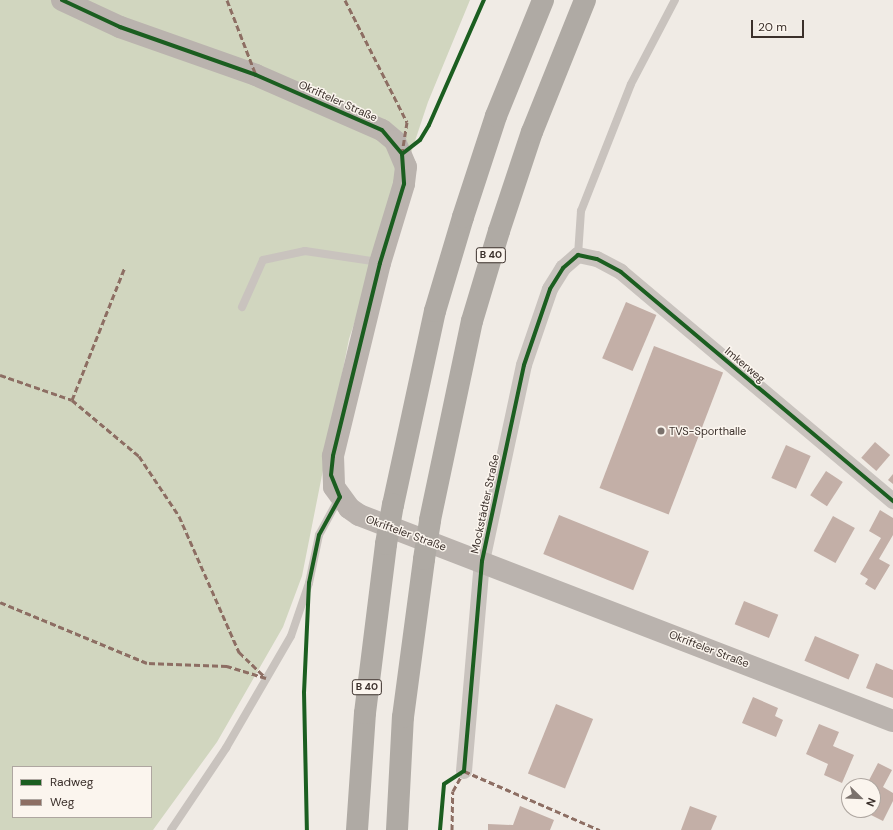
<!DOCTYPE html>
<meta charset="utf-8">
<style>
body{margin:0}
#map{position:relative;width:893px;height:830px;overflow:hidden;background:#f0ebe5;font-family:"DM Sans",sans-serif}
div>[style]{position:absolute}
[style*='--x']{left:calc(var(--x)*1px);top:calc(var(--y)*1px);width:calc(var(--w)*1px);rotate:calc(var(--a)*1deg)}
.green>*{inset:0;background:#d1d6bf}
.building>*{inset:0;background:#c3afa7;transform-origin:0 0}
.lane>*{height:8px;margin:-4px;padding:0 4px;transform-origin:4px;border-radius:4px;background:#c9c3be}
.street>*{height:16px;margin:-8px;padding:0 8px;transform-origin:8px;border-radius:8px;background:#c9c3be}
.secondary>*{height:22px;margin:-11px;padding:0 11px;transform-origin:11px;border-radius:11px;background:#bab3ae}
.highway>*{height:22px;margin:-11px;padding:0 11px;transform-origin:11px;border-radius:11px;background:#afaaa4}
.highway-bridge>*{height:22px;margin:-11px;padding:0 11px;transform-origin:11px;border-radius:11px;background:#afaaa4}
.quiet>*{height:3px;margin-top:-1.5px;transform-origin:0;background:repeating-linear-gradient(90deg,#8d6e63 0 6px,transparent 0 9px)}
.cycleway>*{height:4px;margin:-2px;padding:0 2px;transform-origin:2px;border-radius:2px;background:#1b5e20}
.dots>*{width:11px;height:11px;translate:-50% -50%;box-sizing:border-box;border:2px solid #fbf5ee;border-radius:50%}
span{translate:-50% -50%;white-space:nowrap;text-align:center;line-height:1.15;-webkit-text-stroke:3px #fbf5ee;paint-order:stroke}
.shield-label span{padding:1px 3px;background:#fbf5ee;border:1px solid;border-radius:3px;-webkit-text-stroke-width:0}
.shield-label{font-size:10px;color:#3b302b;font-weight:700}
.street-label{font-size:11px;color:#3b302b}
.poi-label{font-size:11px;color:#3b302b}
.left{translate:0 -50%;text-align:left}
.legend{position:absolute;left:12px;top:766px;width:140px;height:52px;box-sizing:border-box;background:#fbf5ee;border:1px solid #aea6a0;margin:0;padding:5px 7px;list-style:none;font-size:12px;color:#3b302b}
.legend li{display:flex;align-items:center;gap:8px;height:20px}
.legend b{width:20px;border:1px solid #aea6a0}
.north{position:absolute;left:841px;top:778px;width:40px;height:40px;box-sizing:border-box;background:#fbf5ee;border:1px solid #aea6a0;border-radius:50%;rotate:113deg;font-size:11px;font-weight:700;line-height:16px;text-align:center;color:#3b302b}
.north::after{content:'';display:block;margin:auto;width:14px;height:18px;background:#7a716c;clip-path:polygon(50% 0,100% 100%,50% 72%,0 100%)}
.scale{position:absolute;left:751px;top:20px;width:53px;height:18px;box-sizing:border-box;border:2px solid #3b302b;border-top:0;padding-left:5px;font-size:12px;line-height:14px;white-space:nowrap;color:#3b302b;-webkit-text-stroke:3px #fbf5ee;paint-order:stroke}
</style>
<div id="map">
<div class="green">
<i style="clip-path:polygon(evenodd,0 0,470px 0,428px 102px,349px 339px,302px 576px,283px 627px,217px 742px,153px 830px,0 830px,0 0,13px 767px,151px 767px,151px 817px,13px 817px,13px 767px)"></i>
</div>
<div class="building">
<i style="left:626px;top:302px;width:33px;height:61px;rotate:23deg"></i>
<i style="left:654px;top:346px;width:74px;height:152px;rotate:21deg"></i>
<i style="left:875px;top:442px;width:20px;height:21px;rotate:41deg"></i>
<i style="left:786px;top:445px;width:27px;height:36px;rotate:24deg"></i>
<i style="left:826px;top:471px;width:20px;height:29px;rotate:33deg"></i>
<i style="clip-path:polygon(893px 474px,893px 484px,888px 480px)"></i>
<i style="clip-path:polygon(880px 510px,893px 518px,893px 535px,879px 559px,890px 565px,875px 590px,865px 584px,868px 579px,860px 574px,881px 538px,869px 531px)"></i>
<i style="left:559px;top:515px;width:97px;height:42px;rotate:22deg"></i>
<i style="left:833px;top:516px;width:25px;height:40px;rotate:29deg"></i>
<i style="left:744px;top:601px;width:37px;height:25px;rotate:22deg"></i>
<i style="left:815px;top:636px;width:48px;height:27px;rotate:23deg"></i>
<i style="clip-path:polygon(876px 663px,893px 670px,893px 698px,866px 688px)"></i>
<i style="clip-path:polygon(753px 697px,778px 708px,775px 716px,783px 720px,776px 737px,742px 723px)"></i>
<i style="left:556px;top:704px;width:40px;height:75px;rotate:22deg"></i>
<i style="clip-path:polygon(819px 724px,839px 732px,833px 746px,854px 755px,842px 783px,824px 775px,828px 764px,806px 754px)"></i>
<i style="clip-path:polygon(878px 763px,892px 770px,883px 787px,893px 793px,893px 801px,883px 821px,869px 814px,874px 806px,873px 786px,866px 786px)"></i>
<i style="clip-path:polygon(520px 806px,554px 820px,550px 830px,488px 830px,488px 824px,513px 825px)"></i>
<i style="clip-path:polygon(690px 806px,717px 816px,711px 830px,681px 830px)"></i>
</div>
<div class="lane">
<i style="--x:578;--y:255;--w:44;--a:-86.1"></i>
<i style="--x:581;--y:211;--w:136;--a:-68.5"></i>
<i style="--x:631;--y:84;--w:95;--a:-62.4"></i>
<i style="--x:242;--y:307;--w:51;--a:-65.9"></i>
<i style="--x:263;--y:260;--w:43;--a:-12.1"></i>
<i style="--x:305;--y:251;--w:75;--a:8.5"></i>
<i style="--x:171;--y:830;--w:99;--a:-56.1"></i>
<i style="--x:226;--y:748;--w:129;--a:-59.9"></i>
<i style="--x:291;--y:636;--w:56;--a:-71.2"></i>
<i style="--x:309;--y:583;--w:49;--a:-78.2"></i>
<i style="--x:319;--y:535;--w:42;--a:-61.6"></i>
</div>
<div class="street">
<i style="--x:464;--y:771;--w:211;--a:-85.1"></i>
<i style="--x:482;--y:561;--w:200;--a:-77.9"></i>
<i style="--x:524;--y:365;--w:80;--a:-71.1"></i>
<i style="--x:550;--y:289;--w:25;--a:-58"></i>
<i style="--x:563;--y:268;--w:20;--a:-41"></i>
<i style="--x:578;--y:255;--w:19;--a:12"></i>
<i style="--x:597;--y:259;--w:27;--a:28"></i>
<i style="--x:621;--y:272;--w:356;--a:40.1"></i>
</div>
<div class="secondary">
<i style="--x:62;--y:0;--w:64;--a:25"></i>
<i style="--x:120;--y:27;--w:144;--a:19.4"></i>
<i style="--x:256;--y:75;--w:137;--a:23.6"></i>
<i style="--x:382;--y:130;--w:17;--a:40"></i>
<i style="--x:395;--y:141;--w:28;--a:67"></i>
<i style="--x:406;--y:167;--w:17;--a:97"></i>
<i style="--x:404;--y:184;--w:83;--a:106.9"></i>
<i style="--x:380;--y:263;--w:199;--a:103.7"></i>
<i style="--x:333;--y:456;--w:31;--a:88"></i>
<i style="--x:334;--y:487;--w:26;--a:54"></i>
<i style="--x:349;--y:508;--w:12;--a:35"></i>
<i style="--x:359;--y:515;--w:572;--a:21.1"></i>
</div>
<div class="highway">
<i style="--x:393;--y:505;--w:198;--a:-77.8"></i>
<i style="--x:435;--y:311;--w:98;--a:-73.4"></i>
<i style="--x:463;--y:217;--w:106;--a:-71.9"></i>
<i style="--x:496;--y:116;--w:125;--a:-67.9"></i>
<i style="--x:430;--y:520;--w:203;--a:-78.1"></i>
<i style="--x:472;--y:321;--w:94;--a:-73.3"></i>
<i style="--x:499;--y:231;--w:104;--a:-71.6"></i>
<i style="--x:532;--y:132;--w:142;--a:-68.1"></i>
<i style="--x:357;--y:830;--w:117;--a:-86.1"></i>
<i style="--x:365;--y:713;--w:170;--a:-82.9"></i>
<i style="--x:397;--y:830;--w:113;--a:-87"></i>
<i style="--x:403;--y:717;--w:159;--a:-82.4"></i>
</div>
<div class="highway-bridge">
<i style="--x:386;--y:544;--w:40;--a:-80"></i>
<i style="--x:424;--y:559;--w:39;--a:-81"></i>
</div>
<div class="quiet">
<i style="--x:227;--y:0;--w:80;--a:68.9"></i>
<i style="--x:345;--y:0;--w:137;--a:63.1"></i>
<i style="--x:407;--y:122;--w:32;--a:99"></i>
<i style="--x:0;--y:375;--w:76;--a:19.1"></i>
<i style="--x:72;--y:400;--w:87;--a:39.9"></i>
<i style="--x:139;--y:456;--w:72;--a:56.3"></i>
<i style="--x:179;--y:516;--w:149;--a:66.2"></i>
<i style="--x:239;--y:652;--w:37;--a:44"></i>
<i style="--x:266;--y:678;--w:41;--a:-162.9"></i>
<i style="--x:227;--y:666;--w:80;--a:-177.9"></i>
<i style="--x:147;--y:663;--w:159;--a:-157.5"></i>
<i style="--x:72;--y:400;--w:143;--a:-68.3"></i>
<i style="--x:464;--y:771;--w:148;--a:23.5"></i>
<i style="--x:452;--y:830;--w:39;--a:-89"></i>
<i style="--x:453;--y:791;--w:18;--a:-61"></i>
</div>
<div class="cycleway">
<i style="--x:62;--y:0;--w:64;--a:25"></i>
<i style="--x:120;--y:27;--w:144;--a:19.4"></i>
<i style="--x:256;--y:75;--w:137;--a:23.6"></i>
<i style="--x:382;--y:130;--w:31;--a:50"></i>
<i style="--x:402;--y:154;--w:30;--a:86"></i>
<i style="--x:404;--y:184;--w:83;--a:106.9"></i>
<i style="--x:380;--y:263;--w:199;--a:103.7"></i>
<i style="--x:333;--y:456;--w:19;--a:96"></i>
<i style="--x:331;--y:475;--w:24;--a:68"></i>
<i style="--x:340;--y:497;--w:43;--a:118.9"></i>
<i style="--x:319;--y:535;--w:49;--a:101.8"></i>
<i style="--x:309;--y:583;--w:109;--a:92.6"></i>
<i style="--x:304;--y:692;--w:138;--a:88.8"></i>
<i style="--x:402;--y:154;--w:23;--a:-38"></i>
<i style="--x:420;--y:140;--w:17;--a:-59"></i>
<i style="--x:429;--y:125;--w:137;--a:-66.3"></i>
<i style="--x:440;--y:830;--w:46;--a:-85"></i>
<i style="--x:444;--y:784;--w:24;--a:-33"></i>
<i style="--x:464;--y:771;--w:211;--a:-85.1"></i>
<i style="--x:482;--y:561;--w:200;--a:-77.9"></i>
<i style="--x:524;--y:365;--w:80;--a:-71.1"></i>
<i style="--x:550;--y:289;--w:25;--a:-58"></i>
<i style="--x:563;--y:268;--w:20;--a:-41"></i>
<i style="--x:578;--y:255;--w:19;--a:12"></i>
<i style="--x:597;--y:259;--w:27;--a:28"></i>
<i style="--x:621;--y:272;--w:356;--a:40.1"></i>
</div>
<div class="dots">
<i style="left:661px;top:431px;background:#7a716c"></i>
</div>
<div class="shield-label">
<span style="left:491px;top:255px">B 40</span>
<span style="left:367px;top:687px">B 40</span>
</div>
<div class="street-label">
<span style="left:338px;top:101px;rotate:24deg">Okrifteler Straße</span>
<span style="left:745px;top:365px;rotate:40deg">Imkerweg</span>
<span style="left:485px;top:504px;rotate:-78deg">Mockstädter Straße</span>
<span style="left:406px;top:533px;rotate:20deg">Okrifteler Straße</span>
<span style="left:709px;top:649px;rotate:21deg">Okrifteler Straße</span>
</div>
<div class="poi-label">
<span class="left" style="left:669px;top:431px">TVS-Sporthalle</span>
</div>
<ul class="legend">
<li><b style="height:5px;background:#1b5e20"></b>Radweg</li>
<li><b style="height:5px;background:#8d6e63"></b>Weg</li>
</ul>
<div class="north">N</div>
<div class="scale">20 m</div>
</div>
